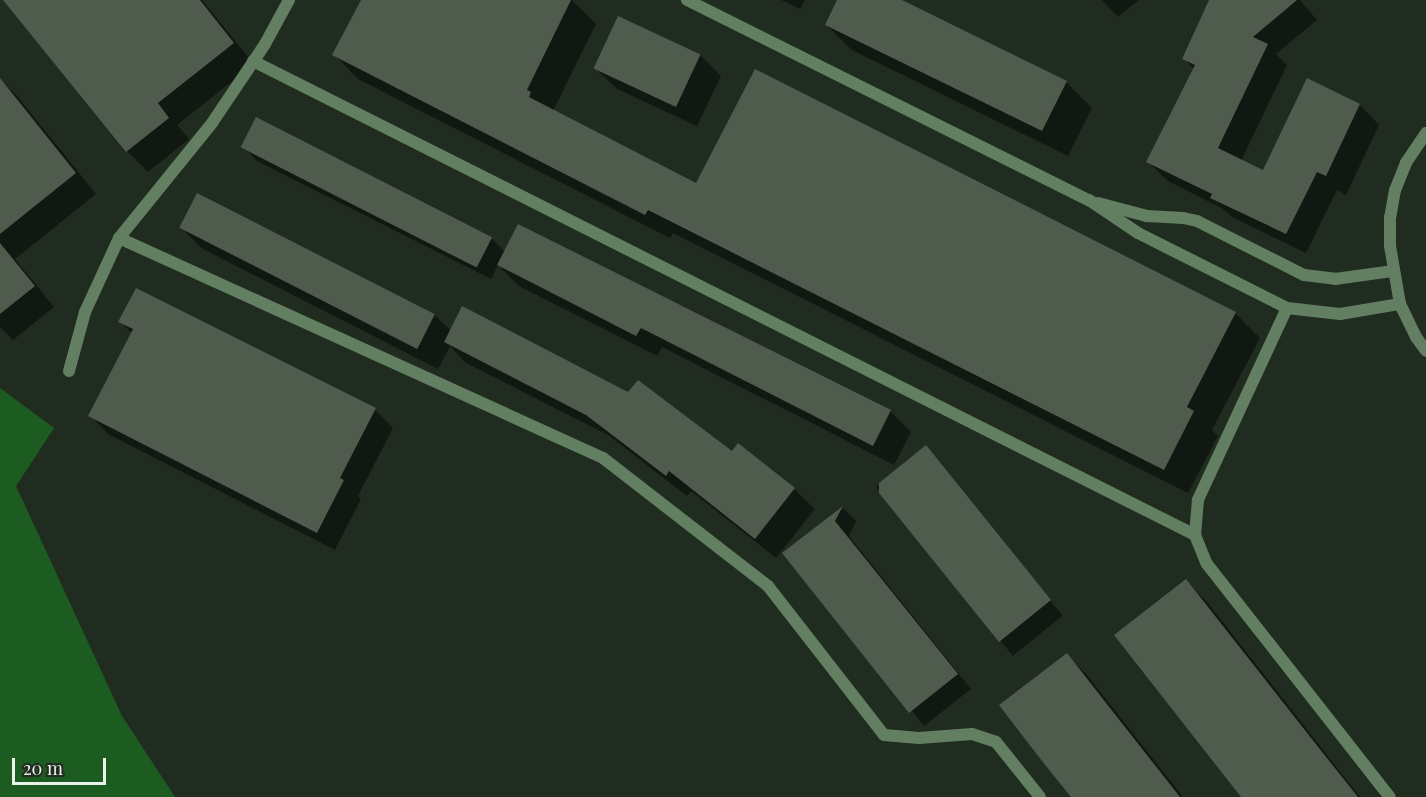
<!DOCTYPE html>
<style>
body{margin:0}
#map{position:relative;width:1426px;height:797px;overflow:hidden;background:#212c21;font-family:"Playfair Display",serif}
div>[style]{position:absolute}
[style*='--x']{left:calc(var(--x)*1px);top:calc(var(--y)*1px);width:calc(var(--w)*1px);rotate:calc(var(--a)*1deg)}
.green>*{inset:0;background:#1c5c21}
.shadow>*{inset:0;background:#0007;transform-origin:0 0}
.building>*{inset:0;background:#4e5b4d;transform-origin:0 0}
.street>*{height:12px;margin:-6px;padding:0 6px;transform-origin:6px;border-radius:6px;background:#627f62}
span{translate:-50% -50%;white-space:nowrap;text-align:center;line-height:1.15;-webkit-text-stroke:4.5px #212c21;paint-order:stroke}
.scale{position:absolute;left:12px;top:758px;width:94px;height:27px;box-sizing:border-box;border:3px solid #ebf2eb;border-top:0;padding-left:8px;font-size:18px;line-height:21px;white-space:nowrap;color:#ebf2eb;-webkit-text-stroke:4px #212c21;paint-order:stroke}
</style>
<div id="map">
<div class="green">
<i style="clip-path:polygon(0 388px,54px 428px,16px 486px,122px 716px,175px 797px,0 797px)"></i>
</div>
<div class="shadow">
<i style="clip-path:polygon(19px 0,202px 0,254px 64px,177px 125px,189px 139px,148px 172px,127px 151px)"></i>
<i style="clip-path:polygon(368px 0,572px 0,596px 24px,553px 111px,697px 185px,755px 71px,1235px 313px,1260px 338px,1212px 430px,1218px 436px,1188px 493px,673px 233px,670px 238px,358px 79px,334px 54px)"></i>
<i style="clip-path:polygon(781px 0,805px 0,800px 9px)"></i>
<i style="clip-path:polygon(839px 0,898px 0,1066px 82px,1092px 108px,1068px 156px,852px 50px,826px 25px)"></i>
<i style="clip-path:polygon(1102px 0,1139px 0,1118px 17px)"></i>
<i style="clip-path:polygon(1210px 0,1300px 0,1317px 20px,1276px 54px,1287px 65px,1241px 161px,1263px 172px,1307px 80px,1360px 105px,1379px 125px,1346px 195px,1337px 190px,1306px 253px,1232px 217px,1223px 209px,1168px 181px,1148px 162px,1194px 69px,1184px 59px)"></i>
<i style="clip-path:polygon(700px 55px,721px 76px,697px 126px,617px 89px,596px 69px)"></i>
<i style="clip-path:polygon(0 79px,17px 96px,96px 194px,15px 259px,54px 307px,13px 340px,0 327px)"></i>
<i style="clip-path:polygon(243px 146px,491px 238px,505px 252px,680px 308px,681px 305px,890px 411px,911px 432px,894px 465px,662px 347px,657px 356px,519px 286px,498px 265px,491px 279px,257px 161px)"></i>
<i style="clip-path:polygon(181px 227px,435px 315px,451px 331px,732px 453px,794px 489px,815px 509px,776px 558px,691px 491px,687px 496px,608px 435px,466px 363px,450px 346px,438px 369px,201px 248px)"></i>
<i style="clip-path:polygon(120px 321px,375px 410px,393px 428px,358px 496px,361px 499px,335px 550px,108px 434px,90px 415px,132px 334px)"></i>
<i style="left:926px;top:447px;width:217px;height:64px;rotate:51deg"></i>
<i style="clip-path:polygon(843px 508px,856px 521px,849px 536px,971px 689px,924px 726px,784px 554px)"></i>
<i style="clip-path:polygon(1186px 581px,1207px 602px,1360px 797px,1243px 797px)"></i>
<i style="clip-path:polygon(1067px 655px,1087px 675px,1183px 797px,1073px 797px)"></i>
</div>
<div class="building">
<i style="clip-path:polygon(3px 0,200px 0,234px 43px,158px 103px,169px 118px,126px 152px)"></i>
<i style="clip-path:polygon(361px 0,571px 0,527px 90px,531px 92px,529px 97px,696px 183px,755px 69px,1236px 312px,1187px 407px,1194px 411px,1164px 470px,648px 210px,645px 215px,332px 55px)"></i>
<i style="clip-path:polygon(837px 0,902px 0,1067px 81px,1042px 131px,825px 25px)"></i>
<i style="clip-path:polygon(1209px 0,1297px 0,1253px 37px,1268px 44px,1218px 148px,1263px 170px,1307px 78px,1360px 104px,1326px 176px,1317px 172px,1286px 234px,1210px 198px,1212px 194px,1146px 162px,1195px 65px,1182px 59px)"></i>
<i style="left:618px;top:16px;width:91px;height:58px;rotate:25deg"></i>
<i style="clip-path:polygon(0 78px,76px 173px,0 234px)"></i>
<i style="left:256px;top:117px;width:265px;height:34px;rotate:27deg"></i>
<i style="left:197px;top:193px;width:267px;height:39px;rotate:27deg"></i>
<i style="clip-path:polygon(518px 224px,891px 410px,873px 446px,641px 328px,636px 336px,497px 265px)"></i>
<i style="clip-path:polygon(0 243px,35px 286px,0 314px)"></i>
<i style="clip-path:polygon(136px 288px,376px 408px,340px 478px,344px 480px,317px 533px,88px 416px,133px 329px,118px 322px)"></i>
<i style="clip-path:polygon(462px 306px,628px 392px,638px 380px,732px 451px,738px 443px,795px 488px,755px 539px,669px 471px,666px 476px,586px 415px,444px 342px)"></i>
<i style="clip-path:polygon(926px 445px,1051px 600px,999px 642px,879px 493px,879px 483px)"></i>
<i style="clip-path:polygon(843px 506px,835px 521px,958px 674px,909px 713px,782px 553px)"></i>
<i style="clip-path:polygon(1186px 579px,1319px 748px,1358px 797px,1241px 797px,1114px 635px)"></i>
<i style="clip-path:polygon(1067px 653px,1110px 708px,1180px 797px,1071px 797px,1042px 761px,999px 705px)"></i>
</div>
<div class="street">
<i style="--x:687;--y:0;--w:449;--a:26.5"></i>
<i style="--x:1089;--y:200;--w:59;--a:34"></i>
<i style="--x:1138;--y:233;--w:167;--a:26.7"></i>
<i style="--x:1287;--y:308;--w:53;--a:6.5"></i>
<i style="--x:1340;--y:314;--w:61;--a:-9.5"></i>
<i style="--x:253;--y:61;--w:1055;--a:26.71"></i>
<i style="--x:1426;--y:133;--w:36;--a:124"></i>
<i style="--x:1406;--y:163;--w:29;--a:112"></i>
<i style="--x:1395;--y:190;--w:27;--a:100"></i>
<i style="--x:1390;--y:217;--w:29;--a:90"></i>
<i style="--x:1390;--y:246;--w:59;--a:80.2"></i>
<i style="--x:1400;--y:304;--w:37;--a:64"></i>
<i style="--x:1416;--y:337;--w:17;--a:54"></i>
<i style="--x:1098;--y:203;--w:51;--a:14.9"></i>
<i style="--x:1147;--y:216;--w:36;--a:3"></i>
<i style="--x:1183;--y:218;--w:14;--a:12"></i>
<i style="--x:1197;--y:221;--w:120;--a:26.8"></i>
<i style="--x:1304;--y:275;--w:31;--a:7"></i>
<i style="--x:1335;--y:279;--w:59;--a:-7.9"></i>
<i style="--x:119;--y:238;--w:532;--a:24.44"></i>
<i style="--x:603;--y:458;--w:209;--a:37.8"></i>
<i style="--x:768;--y:586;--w:189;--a:52.1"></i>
<i style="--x:884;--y:735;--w:35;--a:5"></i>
<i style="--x:919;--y:738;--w:53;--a:-4.3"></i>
<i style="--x:972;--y:734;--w:25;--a:18"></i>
<i style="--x:996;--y:742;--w:70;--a:51.3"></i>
<i style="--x:1287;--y:308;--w:212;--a:114.9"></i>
<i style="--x:1198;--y:500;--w:35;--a:95"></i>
<i style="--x:1195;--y:535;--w:31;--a:68"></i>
<i style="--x:1207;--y:564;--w:296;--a:51.9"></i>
<i style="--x:69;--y:371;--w:61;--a:-74.8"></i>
<i style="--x:85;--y:312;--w:81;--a:-65.3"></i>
<i style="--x:119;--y:238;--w:148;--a:-51"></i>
<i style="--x:212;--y:123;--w:95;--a:-56.1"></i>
<i style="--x:265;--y:44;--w:50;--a:-61.4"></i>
</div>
<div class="scale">20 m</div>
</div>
